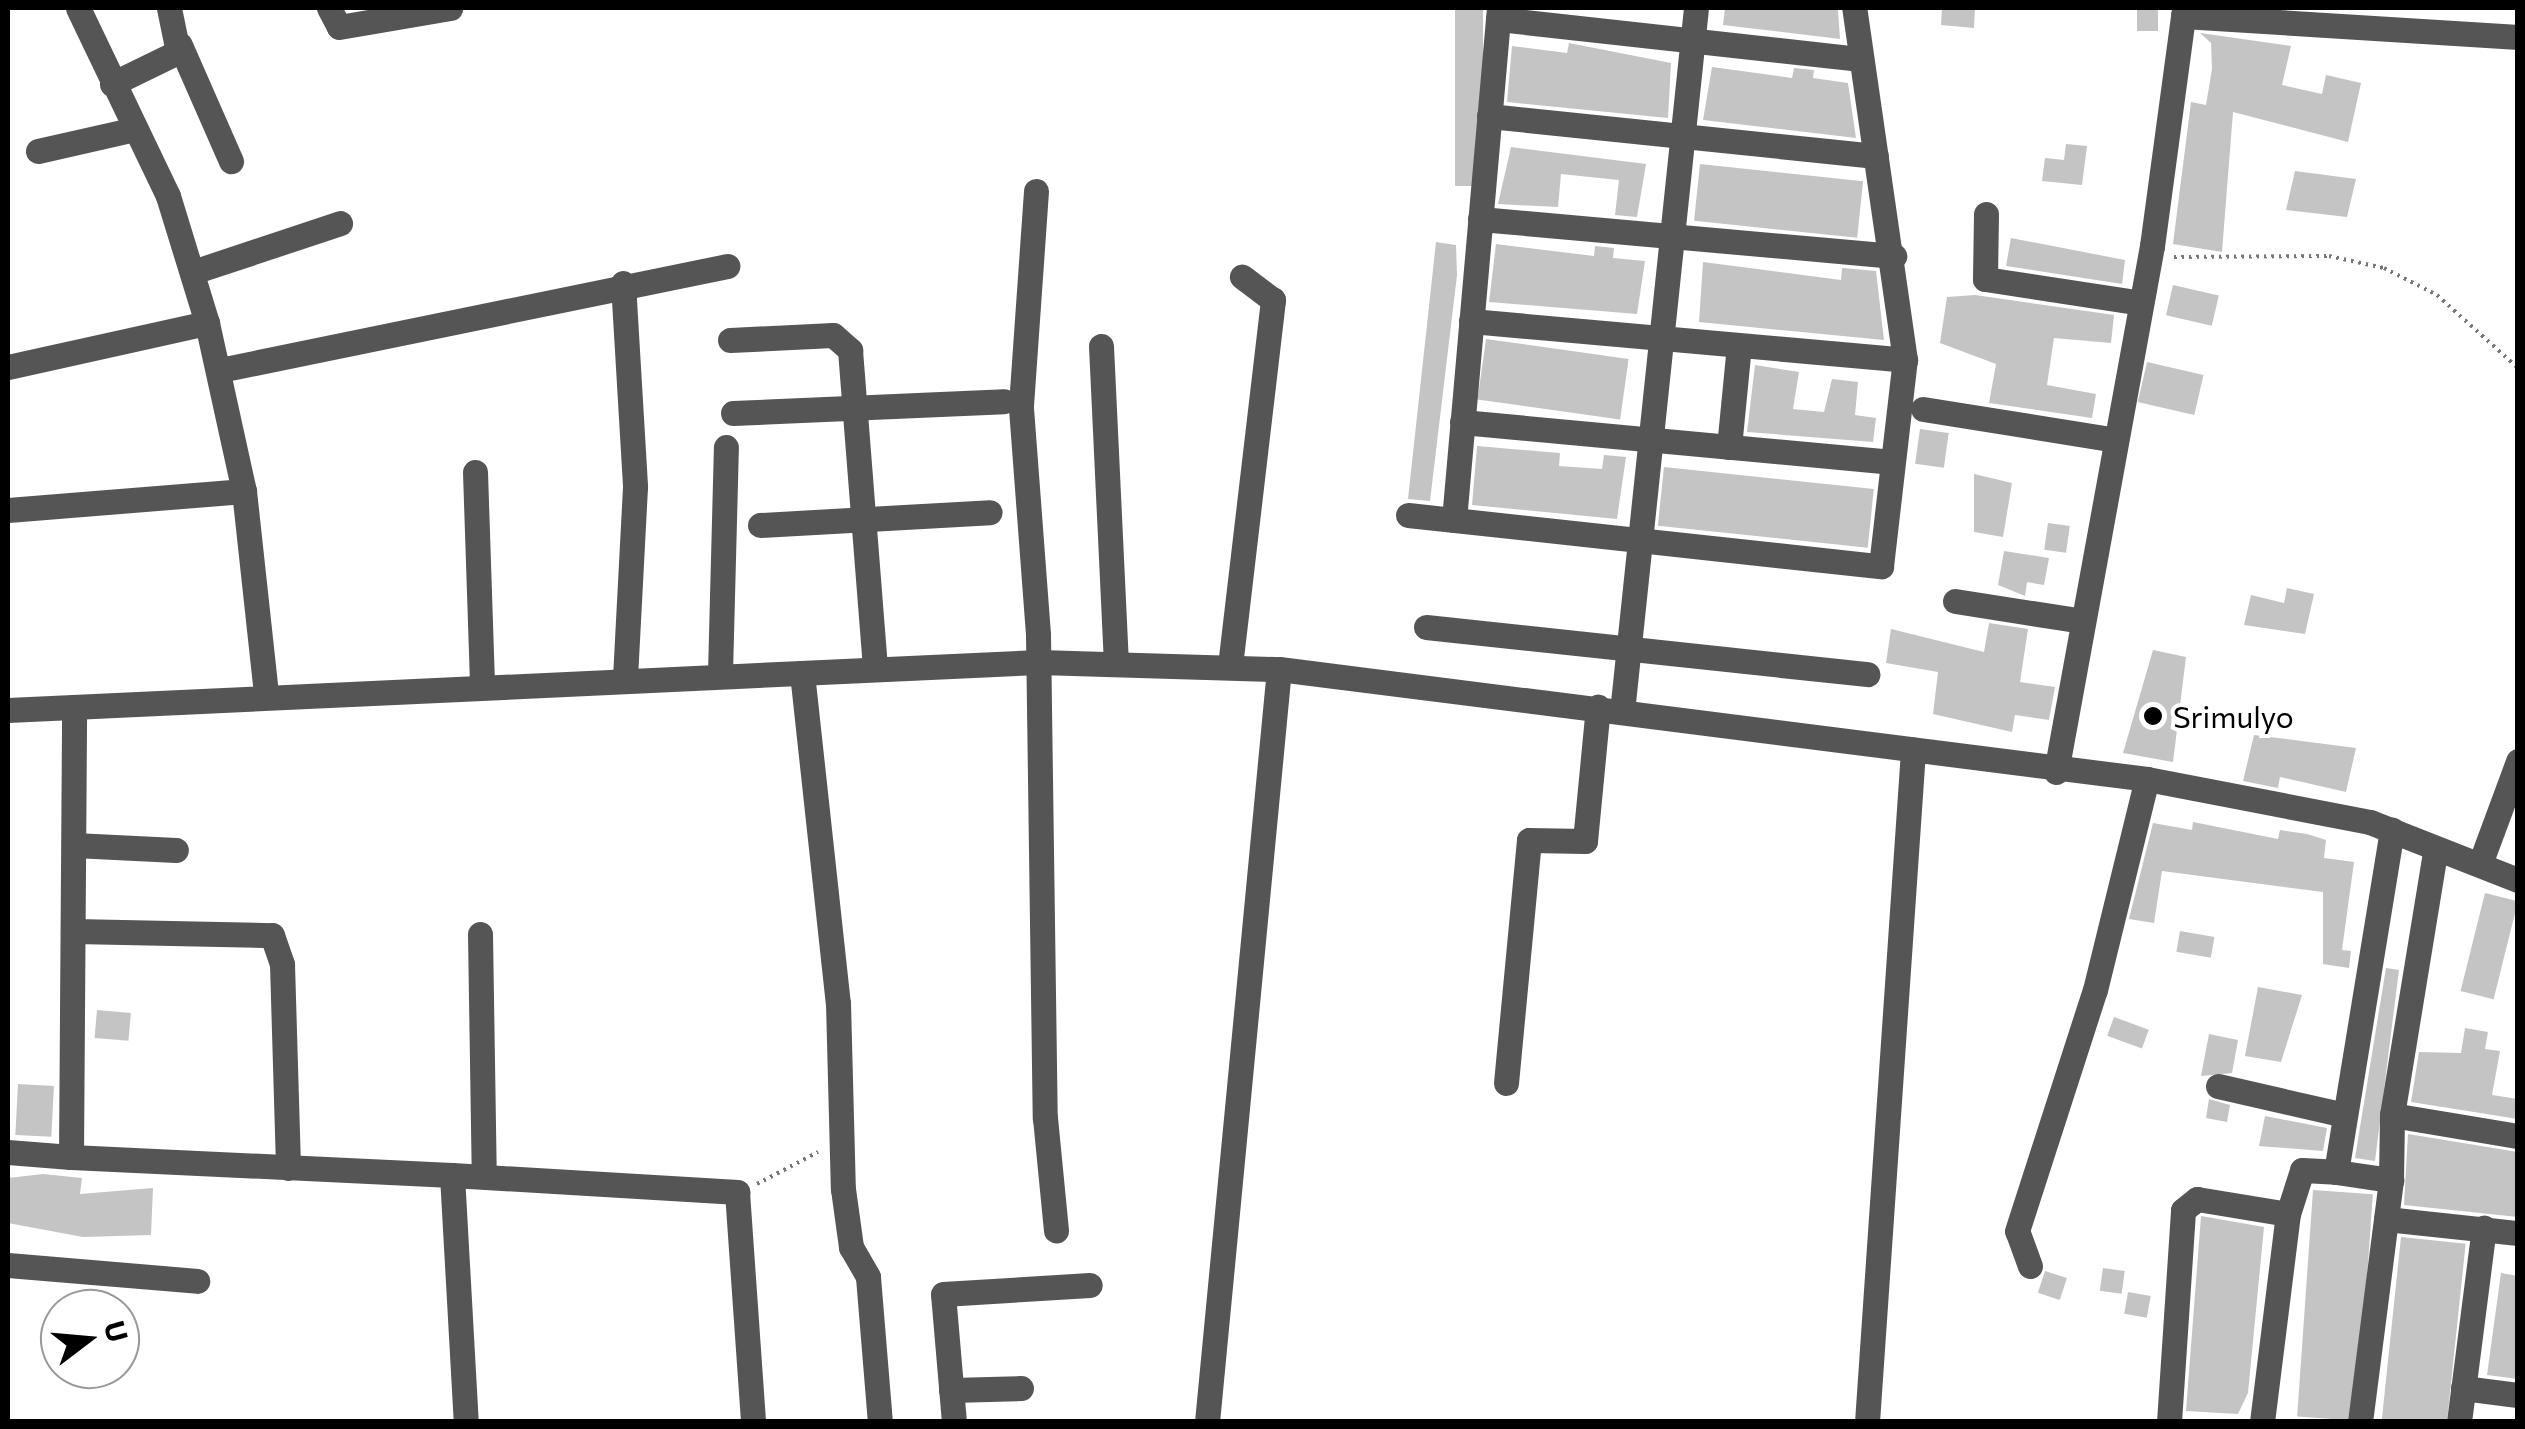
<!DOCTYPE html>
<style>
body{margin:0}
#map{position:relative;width:2525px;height:1429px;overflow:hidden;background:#fff;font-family:Commissioner,sans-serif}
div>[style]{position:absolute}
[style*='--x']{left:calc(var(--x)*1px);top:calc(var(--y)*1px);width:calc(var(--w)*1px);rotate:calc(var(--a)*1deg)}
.building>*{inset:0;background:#c4c4c4;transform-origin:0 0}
.path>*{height:4px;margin-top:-2px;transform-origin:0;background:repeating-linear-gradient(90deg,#777 0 2.5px,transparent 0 7.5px)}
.minor>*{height:25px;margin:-12.5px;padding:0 12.5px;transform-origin:12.5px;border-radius:12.5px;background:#555}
.dots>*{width:28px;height:28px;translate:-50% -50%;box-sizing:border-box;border:5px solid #fff;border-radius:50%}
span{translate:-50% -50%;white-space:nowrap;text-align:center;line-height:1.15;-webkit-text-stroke:8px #fff;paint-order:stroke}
.poi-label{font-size:30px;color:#000}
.left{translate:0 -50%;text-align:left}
.frame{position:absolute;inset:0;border:10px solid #000;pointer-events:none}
.north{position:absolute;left:40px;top:1289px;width:100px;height:100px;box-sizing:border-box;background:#fff;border:2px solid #999;border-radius:50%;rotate:74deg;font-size:28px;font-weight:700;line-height:40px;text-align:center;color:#000}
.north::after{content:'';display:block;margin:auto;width:35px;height:45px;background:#000;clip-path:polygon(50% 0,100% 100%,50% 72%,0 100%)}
</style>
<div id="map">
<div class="building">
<i style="left:1455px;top:8px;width:28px;height:178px"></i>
<i style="clip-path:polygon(1725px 8px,1838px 10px,1840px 39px,1723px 25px)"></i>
<i style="clip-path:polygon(1942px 8px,1975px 8px,1974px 28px,1941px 25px)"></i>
<i style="left:2137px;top:8px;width:21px;height:23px"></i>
<i style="clip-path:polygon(2200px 33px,2291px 46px,2282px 85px,2322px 94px,2326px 75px,2361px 83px,2348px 142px,2233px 112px,2222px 252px,2173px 244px,2191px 102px,2206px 105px,2212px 69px,2211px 43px)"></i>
<i style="clip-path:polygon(1569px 43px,1671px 63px,1668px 118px,1507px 102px,1512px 46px,1567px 53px)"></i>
<i style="clip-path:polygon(1712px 67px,1792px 78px,1794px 68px,1814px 70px,1813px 78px,1848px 83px,1856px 138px,1703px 120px)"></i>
<i style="clip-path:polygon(2066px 144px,2087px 146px,2082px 185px,2042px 181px,2045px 158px,2064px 160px)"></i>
<i style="clip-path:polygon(1511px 147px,1646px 164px,1637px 217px,1615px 215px,1619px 180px,1561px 174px,1558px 207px,1498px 204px)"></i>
<i style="left:1700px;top:164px;width:164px;height:57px;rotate:6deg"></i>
<i style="clip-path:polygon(2295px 171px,2356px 179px,2347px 217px,2286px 210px)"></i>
<i style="clip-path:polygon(2011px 238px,2125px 260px,2122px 284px,2006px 266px)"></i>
<i style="clip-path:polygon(1436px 242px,1456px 245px,1457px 275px,1430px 501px,1408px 499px)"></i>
<i style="clip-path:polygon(1496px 244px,1594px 256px,1595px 246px,1614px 248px,1613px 258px,1645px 261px,1637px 314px,1489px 302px)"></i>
<i style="clip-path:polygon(1703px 262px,1841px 280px,1842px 268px,1876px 271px,1884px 340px,1699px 322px)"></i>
<i style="left:2173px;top:285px;width:47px;height:31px;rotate:13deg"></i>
<i style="clip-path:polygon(1975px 295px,2114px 315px,2111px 343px,2054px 338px,2047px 385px,2096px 394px,2092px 418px,1989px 403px,1996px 364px,1940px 343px,1947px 297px)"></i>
<i style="left:1486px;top:339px;width:144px;height:61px;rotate:8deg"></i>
<i style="left:2147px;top:362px;width:58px;height:41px;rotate:13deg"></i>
<i style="clip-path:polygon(1755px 365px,1799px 372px,1793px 409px,1824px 412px,1832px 379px,1858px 382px,1855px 415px,1876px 418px,1873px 442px,1747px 432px)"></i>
<i style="left:1920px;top:429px;width:29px;height:35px;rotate:8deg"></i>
<i style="clip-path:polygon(1477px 446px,1560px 453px,1559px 466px,1602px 469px,1604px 455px,1626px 457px,1617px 519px,1472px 505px)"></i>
<i style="left:1664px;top:467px;width:211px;height:59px;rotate:6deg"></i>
<i style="clip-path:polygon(1974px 474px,2012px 483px,2003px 537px,1974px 532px)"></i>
<i style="left:2048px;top:523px;width:22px;height:27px;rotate:8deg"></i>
<i style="clip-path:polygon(2004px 551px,2049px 558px,2044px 585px,2027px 582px,2025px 596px,1998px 585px)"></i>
<i style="clip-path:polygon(2287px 588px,2314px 594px,2305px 634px,2244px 625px,2251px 595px,2284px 603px)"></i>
<i style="clip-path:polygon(1989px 623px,2028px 629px,2020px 682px,2055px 687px,2049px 720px,2015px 715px,2012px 732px,1933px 714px,1938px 672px,1886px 663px,1891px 629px,1984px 652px)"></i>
<i style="clip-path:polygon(2153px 650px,2186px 657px,2173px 762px,2123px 753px)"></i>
<i style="clip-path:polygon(2254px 735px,2356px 748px,2346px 792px,2280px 777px,2278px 788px,2243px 781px)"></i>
<i style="clip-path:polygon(2193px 822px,2278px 839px,2280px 830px,2307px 834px,2326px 840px,2324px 858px,2354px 862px,2342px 950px,2351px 951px,2349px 968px,2323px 964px,2323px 892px,2162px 871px,2154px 923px,2129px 919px,2153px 823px,2192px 830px)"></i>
<i style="left:2485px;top:893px;width:34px;height:101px;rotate:14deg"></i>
<i style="left:2180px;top:931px;width:35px;height:21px;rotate:10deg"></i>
<i style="clip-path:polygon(2386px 968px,2399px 970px,2375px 1161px,2355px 1158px)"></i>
<i style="clip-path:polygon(2258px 987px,2302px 995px,2281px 1062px,2245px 1056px)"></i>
<i style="left:97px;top:1010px;width:34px;height:28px;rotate:5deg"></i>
<i style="left:2114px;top:1017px;width:37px;height:20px;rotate:20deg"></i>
<i style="clip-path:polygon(2465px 1028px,2488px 1032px,2485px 1049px,2500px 1051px,2492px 1095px,2518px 1099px,2518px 1119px,2411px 1102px,2419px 1052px,2461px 1053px)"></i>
<i style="clip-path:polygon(2209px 1034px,2238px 1040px,2232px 1073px,2201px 1076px)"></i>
<i style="left:18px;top:1084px;width:36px;height:51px;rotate:3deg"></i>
<i style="clip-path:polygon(2209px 1099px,2230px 1105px,2227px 1122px,2206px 1118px)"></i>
<i style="clip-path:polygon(2265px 1116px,2327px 1128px,2323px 1151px,2259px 1146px)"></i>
<i style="clip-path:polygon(2408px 1134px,2518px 1152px,2518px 1217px,2404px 1205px)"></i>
<i style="clip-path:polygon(43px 1174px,82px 1178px,80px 1194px,153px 1188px,151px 1235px,83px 1237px,8px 1223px,8px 1178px)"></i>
<i style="left:2313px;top:1190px;width:60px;height:227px;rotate:4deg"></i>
<i style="clip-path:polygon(2201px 1216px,2264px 1227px,2248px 1393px,2238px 1414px,2186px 1411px)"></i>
<i style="left:2401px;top:1237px;width:65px;height:186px;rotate:6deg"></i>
<i style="left:2103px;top:1268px;width:22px;height:23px;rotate:8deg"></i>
<i style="left:2045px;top:1271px;width:23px;height:23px;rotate:18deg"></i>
<i style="clip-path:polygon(2501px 1273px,2518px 1276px,2518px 1379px,2487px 1375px)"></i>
<i style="left:2128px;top:1292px;width:23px;height:22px;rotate:10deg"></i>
<i style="left:60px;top:1331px;width:22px;height:17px;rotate:90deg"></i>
</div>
<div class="path">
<i style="--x:2174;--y:257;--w:155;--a:-0.4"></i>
<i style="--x:2329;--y:256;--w:56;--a:12.3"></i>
<i style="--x:2384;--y:268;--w:59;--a:27"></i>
<i style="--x:2437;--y:295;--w:109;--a:42"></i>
<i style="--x:757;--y:1184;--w:69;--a:-27.7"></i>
</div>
<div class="minor">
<i style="--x:78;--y:8;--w:208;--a:64.4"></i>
<i style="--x:168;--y:196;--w:133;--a:72.9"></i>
<i style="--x:207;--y:323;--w:172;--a:77.6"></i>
<i style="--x:244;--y:491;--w:204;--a:83.8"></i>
<i style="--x:329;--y:8;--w:21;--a:62"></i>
<i style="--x:339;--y:27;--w:113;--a:-9.7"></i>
<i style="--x:2183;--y:16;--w:336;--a:3.6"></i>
<i style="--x:1498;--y:19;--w:363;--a:6.3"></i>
<i style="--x:180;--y:45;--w:127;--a:66.3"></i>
<i style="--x:112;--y:84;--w:73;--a:-25.9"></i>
<i style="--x:178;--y:52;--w:45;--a:-101.6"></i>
<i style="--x:1489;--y:116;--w:389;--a:5.9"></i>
<i style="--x:38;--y:151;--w:99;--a:-12.8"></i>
<i style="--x:1036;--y:191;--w:218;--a:94"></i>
<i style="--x:1021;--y:408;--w:228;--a:85.7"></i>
<i style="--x:1038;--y:635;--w:483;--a:89.2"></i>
<i style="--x:1045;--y:1118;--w:113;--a:84.4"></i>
<i style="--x:1986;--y:214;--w:65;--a:90.9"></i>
<i style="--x:1985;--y:279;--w:158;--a:8.7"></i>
<i style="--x:1480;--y:219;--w:416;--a:5.1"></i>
<i style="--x:193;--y:272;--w:155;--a:-18.4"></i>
<i style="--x:623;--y:283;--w:204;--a:86.6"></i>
<i style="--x:635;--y:487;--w:193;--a:93"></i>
<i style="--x:1471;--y:321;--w:436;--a:5.1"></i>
<i style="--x:730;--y:340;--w:103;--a:-2.8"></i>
<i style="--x:833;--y:335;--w:23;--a:41"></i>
<i style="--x:850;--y:350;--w:320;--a:85.5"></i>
<i style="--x:1101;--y:346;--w:315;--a:87.3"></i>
<i style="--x:8;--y:367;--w:204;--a:-12.5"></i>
<i style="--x:220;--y:370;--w:518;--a:-11.59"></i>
<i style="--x:1923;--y:409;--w:195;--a:9.1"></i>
<i style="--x:733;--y:413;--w:271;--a:-2.5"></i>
<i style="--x:1462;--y:422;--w:430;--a:5.3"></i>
<i style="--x:1729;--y:447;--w:102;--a:-84.4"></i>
<i style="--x:475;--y:472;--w:212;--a:88.1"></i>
<i style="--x:8;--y:510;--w:237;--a:-4.6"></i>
<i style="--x:1408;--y:515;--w:476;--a:6.2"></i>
<i style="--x:1881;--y:566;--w:207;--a:-83.4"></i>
<i style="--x:1905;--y:360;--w:356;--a:-98.2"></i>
<i style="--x:1454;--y:520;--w:514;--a:-84.98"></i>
<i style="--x:760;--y:525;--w:230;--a:-3.2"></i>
<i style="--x:1955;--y:601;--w:129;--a:8.9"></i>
<i style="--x:1426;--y:627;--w:444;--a:6.1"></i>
<i style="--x:1230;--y:666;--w:369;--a:-83.3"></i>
<i style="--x:1273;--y:300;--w:39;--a:-143"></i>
<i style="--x:720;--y:673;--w:226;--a:-88.5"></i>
<i style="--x:802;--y:673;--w:332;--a:83.8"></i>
<i style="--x:838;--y:1003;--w:186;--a:88.5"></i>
<i style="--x:843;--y:1189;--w:59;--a:82.1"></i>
<i style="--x:851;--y:1247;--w:34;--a:60"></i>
<i style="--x:868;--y:1277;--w:145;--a:85.3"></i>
<i style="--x:8;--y:710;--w:1032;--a:-2.67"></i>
<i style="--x:1039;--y:662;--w:240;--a:1.7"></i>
<i style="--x:1279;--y:669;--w:875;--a:7.22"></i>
<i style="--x:2147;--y:779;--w:227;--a:10.9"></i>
<i style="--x:2370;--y:822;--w:159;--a:21.4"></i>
<i style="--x:1622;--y:712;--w:708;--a:-84"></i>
<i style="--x:2056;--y:772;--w:535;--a:-79.66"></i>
<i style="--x:2152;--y:246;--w:240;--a:-82.3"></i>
<i style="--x:74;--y:845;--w:102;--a:2.8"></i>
<i style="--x:2480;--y:864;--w:110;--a:-69.7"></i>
<i style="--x:74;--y:931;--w:198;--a:1.2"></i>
<i style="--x:272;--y:935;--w:31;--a:71"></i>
<i style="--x:282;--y:964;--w:204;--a:88.3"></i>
<i style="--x:480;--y:934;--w:242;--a:89.1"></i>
<i style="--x:1506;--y:1083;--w:244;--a:-84.6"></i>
<i style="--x:1529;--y:840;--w:56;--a:1"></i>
<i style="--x:1585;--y:841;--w:135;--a:-84.5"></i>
<i style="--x:2218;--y:1086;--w:130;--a:12.9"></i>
<i style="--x:2392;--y:1115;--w:128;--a:9.5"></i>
<i style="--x:8;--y:1152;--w:63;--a:4.5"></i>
<i style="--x:71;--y:1157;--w:450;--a:-89.6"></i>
<i style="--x:71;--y:1157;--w:381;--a:2.7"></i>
<i style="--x:452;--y:1175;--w:247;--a:86.8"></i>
<i style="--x:2336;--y:1172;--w:56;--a:8.3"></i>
<i style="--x:2391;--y:1180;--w:244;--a:97.3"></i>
<i style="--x:452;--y:1175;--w:286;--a:3.4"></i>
<i style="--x:737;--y:1192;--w:231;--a:86"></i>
<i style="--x:2391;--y:1180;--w:65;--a:-89.1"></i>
<i style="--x:2392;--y:1115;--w:267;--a:-80.7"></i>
<i style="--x:2386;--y:1219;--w:133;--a:6.1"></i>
<i style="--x:8;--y:1265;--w:190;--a:4.8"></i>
<i style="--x:2030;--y:1266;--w:37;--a:-110"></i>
<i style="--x:2017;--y:1231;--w:253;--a:-72.1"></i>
<i style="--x:2095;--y:990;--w:217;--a:-76.2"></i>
<i style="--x:2463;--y:1388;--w:55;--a:7.3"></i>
<i style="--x:951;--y:1390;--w:70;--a:-1.6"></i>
<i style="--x:954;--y:1422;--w:128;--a:-94.9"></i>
<i style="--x:943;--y:1294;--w:147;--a:-3.5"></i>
<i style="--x:1207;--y:1422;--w:756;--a:-84.54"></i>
<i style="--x:1867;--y:1422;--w:674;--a:-86.08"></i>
<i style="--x:2169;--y:1422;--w:212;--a:-86.2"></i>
<i style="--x:2183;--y:1210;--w:18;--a:-38"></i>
<i style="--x:2197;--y:1199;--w:92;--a:9.4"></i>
<i style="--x:2288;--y:1214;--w:46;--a:-72.3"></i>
<i style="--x:2302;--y:1170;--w:34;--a:3"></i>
<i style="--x:2336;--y:1172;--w:347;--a:-80.7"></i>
<i style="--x:2262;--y:1422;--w:210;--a:-82.9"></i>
<i style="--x:2459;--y:1422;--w:196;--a:-82.7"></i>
</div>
<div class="dots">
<i style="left:2153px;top:716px;background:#000"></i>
</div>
<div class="poi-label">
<span class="left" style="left:2173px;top:716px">Srimulyo</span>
</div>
<div class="frame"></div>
<div class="north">U</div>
</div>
